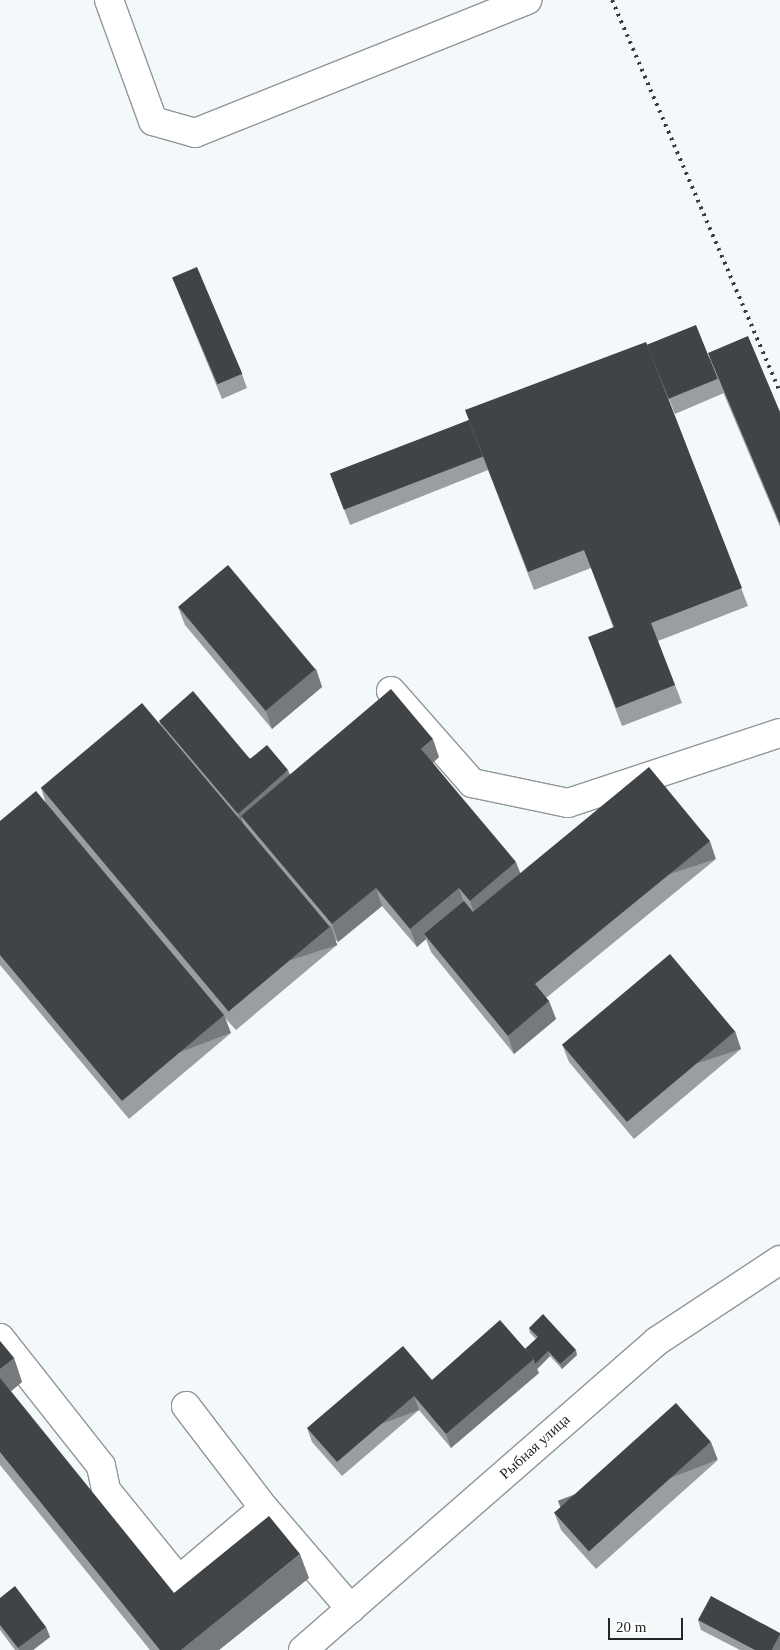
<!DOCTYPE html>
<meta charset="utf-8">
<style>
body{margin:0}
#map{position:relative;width:780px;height:1650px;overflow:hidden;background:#f3f9fb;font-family:Georgia,serif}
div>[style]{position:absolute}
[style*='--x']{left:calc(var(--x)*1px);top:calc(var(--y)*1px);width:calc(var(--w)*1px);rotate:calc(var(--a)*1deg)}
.roads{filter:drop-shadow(1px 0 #919698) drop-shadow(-1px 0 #919698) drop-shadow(0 1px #919698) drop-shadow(0 -1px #919698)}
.minor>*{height:28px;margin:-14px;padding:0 14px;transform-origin:14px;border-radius:14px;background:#fff}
.rail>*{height:4px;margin-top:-2px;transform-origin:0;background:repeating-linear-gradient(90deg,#3a3c3d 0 2.5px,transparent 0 7.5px)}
.wall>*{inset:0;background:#9a9ea0}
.shaded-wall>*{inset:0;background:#767a7c;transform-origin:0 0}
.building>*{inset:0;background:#404446;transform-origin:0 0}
span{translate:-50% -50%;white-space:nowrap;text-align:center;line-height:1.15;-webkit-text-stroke:5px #fff;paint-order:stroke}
.street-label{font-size:15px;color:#252727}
.scale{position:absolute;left:608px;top:1618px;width:75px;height:22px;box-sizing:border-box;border:2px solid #252727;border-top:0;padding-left:6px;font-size:15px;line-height:18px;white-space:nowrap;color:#252727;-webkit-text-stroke:4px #fff;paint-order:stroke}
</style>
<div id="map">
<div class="roads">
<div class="minor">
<i style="--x:109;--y:0;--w:129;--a:70"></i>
<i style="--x:153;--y:121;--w:44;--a:15.9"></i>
<i style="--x:195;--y:133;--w:358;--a:-21.8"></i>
<i style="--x:391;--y:691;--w:123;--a:48.6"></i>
<i style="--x:472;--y:783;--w:98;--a:11.8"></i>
<i style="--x:568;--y:803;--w:223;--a:-18.3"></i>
<i style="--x:0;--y:1338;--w:163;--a:51.7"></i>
<i style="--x:101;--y:1466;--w:25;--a:78"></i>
<i style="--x:106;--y:1490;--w:116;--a:51"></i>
<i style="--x:179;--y:1580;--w:111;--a:-40.3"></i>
<i style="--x:264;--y:1508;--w:133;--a:49.3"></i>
<i style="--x:186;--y:1406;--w:128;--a:52.6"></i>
<i style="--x:303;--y:1650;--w:470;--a:-41.1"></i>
<i style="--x:657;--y:1341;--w:147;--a:-33.4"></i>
</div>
</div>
<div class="rail">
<i style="--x:612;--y:0;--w:426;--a:66.8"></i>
</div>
<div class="wall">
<i style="clip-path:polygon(172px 277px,242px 374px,247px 388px,222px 399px)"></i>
<i style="clip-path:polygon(647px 346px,709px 357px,780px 412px,780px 527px,723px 392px,724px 393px,675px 414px,659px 374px,748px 606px,658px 641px,682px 703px,622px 726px,595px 655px,613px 627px,591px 568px,534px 590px,488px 470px,350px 525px,331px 475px,469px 420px)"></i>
<i style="clip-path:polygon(178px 607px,316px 669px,322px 687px,272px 729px,185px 625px)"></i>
<i style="clip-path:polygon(159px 721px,290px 774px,439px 757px,433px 763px,520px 873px,716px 859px,546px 998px,549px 1001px,556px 1019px,514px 1054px,431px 952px,426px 939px,417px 947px,382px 906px,338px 942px,335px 939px,337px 945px,236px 1030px,225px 1018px,231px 1033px,129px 1119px,0 965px,0 821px,46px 804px,41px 788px,160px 723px)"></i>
<i style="clip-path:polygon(735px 1031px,741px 1049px,634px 1139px,569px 1062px,562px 1044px)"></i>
<i style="clip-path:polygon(529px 1328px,577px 1355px,562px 1369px,550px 1356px,537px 1369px,539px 1373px,451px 1448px,419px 1410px,342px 1476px,312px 1442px,307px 1428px,432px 1380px,525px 1349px,536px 1339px,530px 1333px)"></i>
<i style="clip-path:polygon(0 1341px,14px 1358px,22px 1382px,11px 1391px,174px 1593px,309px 1578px,219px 1650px,150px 1650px,0 1465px)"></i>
<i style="clip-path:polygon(718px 1460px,596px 1569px,561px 1530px,554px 1512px)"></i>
<i style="clip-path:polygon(0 1598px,46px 1627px,50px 1637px,33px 1650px,15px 1650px,0 1630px)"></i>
<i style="clip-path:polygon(698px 1620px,780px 1650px,740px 1650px,701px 1630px)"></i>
</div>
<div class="shaded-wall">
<i style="clip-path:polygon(316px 669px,322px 687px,272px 729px,266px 711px)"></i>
<i style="clip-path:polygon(433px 739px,439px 757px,428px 767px,421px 749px)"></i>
<i style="clip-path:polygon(288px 770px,294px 785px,241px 816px,244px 827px,243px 828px,238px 814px)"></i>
<i style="left:710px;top:841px;width:19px;height:226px;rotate:72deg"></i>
<i style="clip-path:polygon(516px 862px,523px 880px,476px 919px,470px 901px)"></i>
<i style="clip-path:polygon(376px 888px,382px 906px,338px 942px,332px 924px)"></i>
<i style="clip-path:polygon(459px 888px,465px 906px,424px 934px,426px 939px,417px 947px,410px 929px)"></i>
<i style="left:331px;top:926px;width:20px;height:133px;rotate:72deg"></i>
<i style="clip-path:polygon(549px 1001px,556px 1019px,514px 1054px,508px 1036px)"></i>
<i style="left:224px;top:1015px;width:19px;height:133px;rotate:69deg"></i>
<i style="left:735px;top:1031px;width:19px;height:141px;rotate:72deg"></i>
<i style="clip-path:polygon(576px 1350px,577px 1355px,562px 1369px,560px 1364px)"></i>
<i style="clip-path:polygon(548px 1351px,550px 1356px,537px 1369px,539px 1373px,451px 1448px,446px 1434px,534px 1359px)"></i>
<i style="clip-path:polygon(14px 1358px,22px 1382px,4px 1397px,0 1385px,0 1369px)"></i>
<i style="left:414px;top:1396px;width:15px;height:101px;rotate:70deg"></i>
<i style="left:711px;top:1442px;width:19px;height:164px;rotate:69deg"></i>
<i style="clip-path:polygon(300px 1554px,309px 1578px,219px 1650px,181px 1650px)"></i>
<i style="clip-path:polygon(46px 1627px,50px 1637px,33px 1650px,19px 1650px,18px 1648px)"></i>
<i style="clip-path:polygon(780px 1635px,780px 1650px,772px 1650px)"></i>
</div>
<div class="building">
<i style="left:197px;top:267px;width:116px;height:27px;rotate:67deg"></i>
<i style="left:696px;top:325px;width:58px;height:53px;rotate:68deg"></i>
<i style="clip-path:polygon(748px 336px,780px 412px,780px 524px,708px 353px)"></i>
<i style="clip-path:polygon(646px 342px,742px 588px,651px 623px,675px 685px,616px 708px,588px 637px,614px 627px,584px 550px,528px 572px,465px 410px)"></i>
<i style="left:469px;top:420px;width:39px;height:149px;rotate:69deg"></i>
<i style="left:228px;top:565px;width:136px;height:65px;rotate:50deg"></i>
<i style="clip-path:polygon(391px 689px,433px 739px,421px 749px,516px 862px,470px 901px,459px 888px,410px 929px,376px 888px,332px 924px,241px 816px)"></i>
<i style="clip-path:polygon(193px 691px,250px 759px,267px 745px,288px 770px,238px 814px,159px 721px)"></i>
<i style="left:142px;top:703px;width:292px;height:132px;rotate:50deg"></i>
<i style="clip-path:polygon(649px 767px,710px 841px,535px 984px,549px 1001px,508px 1036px,424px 934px,464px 901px,473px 912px)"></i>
<i style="clip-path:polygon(36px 791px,224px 1015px,122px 1101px,0 955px,0 821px)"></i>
<i style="left:670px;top:954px;width:101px;height:141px;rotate:50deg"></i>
<i style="clip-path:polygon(543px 1314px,576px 1350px,560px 1364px,548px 1351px,535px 1364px,534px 1359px,525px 1349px,538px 1337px,529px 1328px)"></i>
<i style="clip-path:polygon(500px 1320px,534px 1359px,446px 1434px,414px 1396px,337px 1462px,307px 1428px,403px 1346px,432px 1380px)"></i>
<i style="clip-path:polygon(0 1341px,14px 1358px,0 1369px)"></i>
<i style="clip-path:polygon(0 1378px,174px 1593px,269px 1516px,300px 1554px,181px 1650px,160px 1650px,0 1452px)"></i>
<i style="left:676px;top:1403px;width:52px;height:164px;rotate:48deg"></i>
<i style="clip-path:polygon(15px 1586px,46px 1627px,18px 1648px,0 1625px,0 1598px)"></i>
<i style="clip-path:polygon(711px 1596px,780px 1633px,780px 1635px,772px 1650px,755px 1650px,698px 1620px)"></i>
</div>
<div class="street-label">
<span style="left:535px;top:1447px;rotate:-42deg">Рыбная улица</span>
</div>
<div class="scale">20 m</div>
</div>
